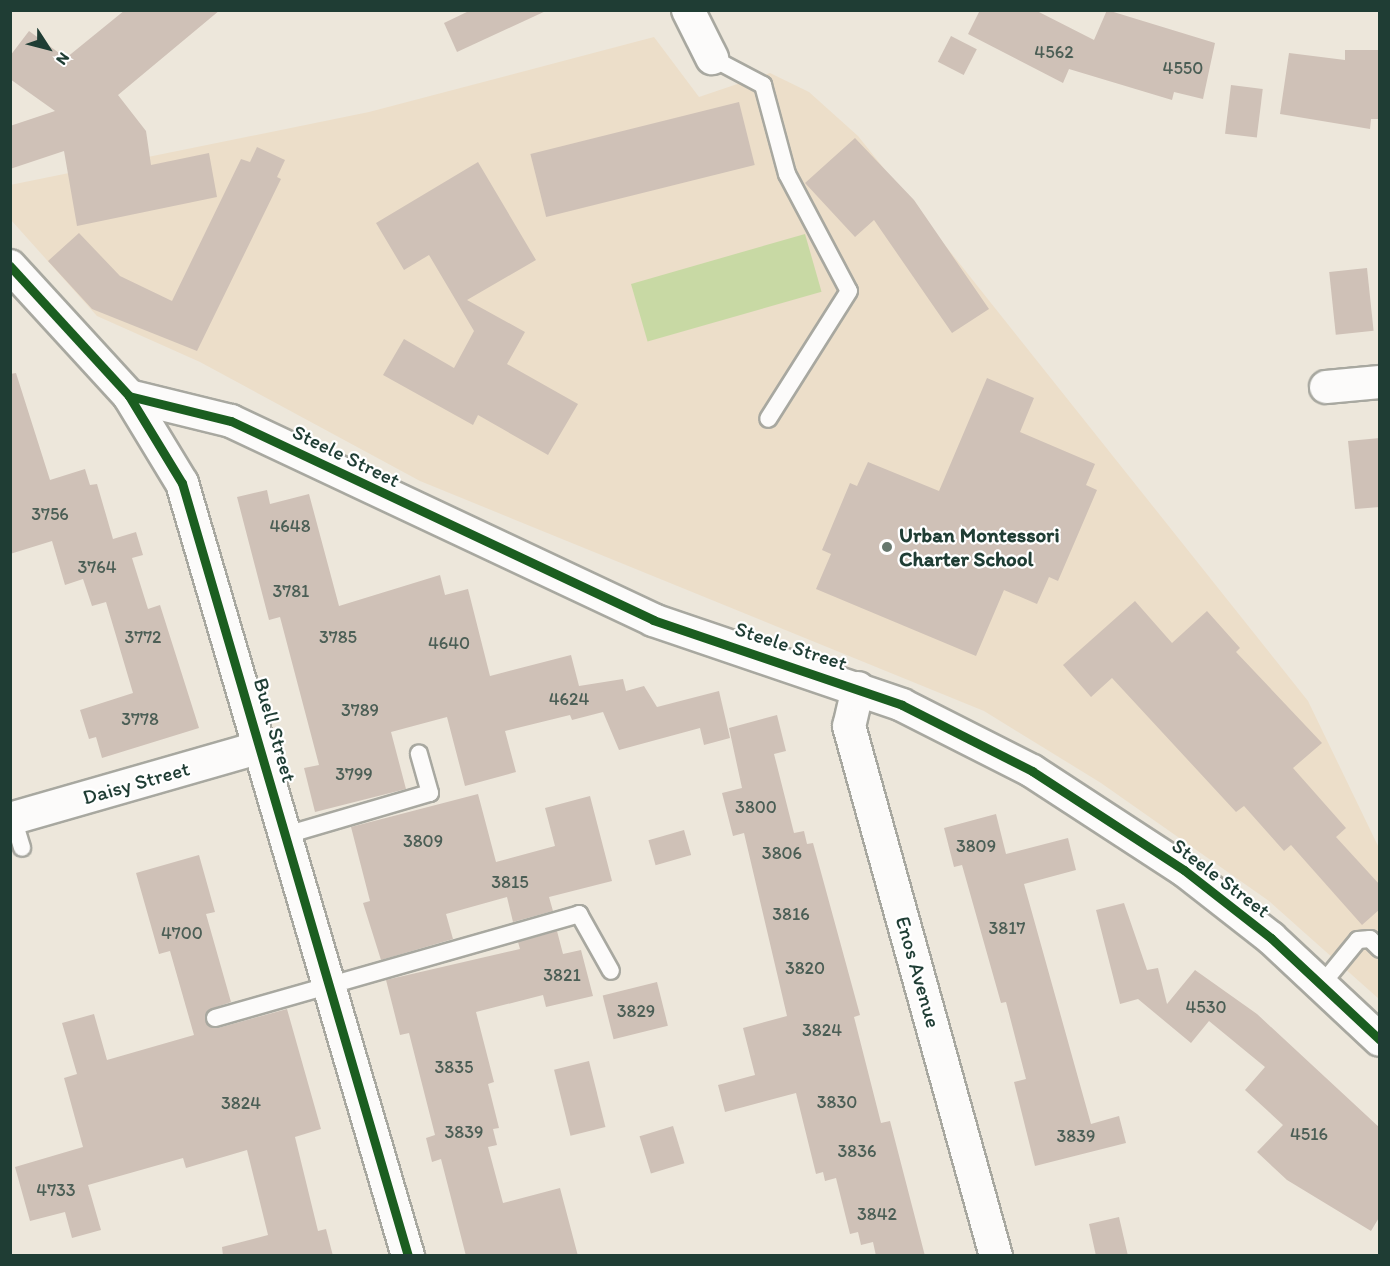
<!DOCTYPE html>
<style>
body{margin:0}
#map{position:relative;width:1390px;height:1266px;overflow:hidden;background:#ede7db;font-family:Itim,sans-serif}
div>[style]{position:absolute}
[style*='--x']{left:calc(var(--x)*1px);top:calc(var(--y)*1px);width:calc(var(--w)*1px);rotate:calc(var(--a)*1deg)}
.built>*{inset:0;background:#ecdec9}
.green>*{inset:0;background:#c8d9a4;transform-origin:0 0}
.building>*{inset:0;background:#cfc1b7;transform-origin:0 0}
.roads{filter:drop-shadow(2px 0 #a8a8a0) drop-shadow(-2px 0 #a8a8a0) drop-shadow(0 2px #a8a8a0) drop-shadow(0 -2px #a8a8a0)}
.service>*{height:16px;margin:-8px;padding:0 8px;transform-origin:8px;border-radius:8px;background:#fcfbfa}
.minor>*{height:32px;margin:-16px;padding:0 16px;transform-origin:16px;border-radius:16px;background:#fcfbfa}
.cycleway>*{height:9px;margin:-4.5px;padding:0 4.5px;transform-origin:4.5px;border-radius:4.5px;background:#1b5e20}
.dots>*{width:16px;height:16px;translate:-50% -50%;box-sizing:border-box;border:3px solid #fff;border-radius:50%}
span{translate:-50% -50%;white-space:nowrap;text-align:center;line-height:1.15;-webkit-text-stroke:4.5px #fff;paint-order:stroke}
.number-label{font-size:18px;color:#4b5e55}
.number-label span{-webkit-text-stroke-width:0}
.street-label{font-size:21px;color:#1f3d34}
.poi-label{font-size:21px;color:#1f3d34;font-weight:700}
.left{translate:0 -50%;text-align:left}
.frame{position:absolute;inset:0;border:12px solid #1f3d34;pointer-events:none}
.north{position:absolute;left:18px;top:18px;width:60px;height:60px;-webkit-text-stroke:4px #fff;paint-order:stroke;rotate:126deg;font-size:16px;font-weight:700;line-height:24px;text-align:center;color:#1f3d34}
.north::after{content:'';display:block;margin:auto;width:21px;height:27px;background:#1f3d34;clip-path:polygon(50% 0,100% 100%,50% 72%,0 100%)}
</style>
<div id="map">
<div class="built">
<i style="clip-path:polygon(654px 37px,699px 97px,770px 73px,809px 92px,858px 136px,1308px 701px,1379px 848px,1379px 999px,1269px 901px,1101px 783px,984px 711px,420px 481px,200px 362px,97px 316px,11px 220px,10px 185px,369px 112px)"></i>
</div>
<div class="green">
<i style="left:805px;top:234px;width:60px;height:181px;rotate:74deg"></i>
</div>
<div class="building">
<i style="clip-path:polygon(125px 10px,220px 10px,118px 95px,146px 131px,151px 165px,209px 153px,217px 197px,77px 226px,64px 151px,10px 169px,10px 126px,55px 111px,10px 79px,10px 56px,29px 31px,66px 58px)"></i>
<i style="clip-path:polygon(471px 10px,548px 10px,457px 52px,444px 23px)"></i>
<i style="clip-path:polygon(980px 10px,1035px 10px,1094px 40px,1107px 10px,1215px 43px,1203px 99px,1174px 92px,1172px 100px,1069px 69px,1063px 83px,968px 34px)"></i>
<i style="left:951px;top:36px;width:29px;height:29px;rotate:27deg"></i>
<i style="clip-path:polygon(1345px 50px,1380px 50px,1380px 119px,1371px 119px,1370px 129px,1280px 114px,1289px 53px,1345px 60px)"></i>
<i style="left:1231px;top:85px;width:32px;height:49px;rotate:7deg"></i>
<i style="left:739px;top:102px;width:65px;height:215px;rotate:76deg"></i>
<i style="clip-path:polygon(855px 138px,914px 200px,989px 309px,952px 333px,874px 220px,855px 237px,805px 183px)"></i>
<i style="clip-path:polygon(257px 147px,285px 160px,277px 177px,281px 179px,197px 351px,92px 309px,48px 261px,79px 233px,120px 276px,172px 301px,241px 159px,250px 162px)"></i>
<i style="clip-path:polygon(478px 162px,536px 260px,467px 300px,525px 332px,507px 364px,578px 404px,548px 455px,478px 415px,473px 425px,383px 375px,404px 339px,454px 368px,474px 331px,429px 255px,404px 270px,376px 223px)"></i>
<i style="left:1367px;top:268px;width:63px;height:38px;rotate:84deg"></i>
<i style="clip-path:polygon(16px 373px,50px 480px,85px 469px,90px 485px,97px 484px,113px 539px,136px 532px,143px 555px,132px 558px,148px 609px,160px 605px,199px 728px,102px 758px,96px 737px,89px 739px,80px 710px,133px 693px,106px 602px,92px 606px,83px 579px,65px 585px,52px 541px,10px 554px,10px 374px)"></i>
<i style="clip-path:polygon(987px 378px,1034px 398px,1020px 432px,1095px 464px,1086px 485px,1097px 490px,1058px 581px,1049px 577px,1037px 604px,1004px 590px,976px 656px,816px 589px,831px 554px,822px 550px,850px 483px,857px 486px,868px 462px,939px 491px)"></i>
<i style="clip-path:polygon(1380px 438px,1380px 507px,1355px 509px,1348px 441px)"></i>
<i style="clip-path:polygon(267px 490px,270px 504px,309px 494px,339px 606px,440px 575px,445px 595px,468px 589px,490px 676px,571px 655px,579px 686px,623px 679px,626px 691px,644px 686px,657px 707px,719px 691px,730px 738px,704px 745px,700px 728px,619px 750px,603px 712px,572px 720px,570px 715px,505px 731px,516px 772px,465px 786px,447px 717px,391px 732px,406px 789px,315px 812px,304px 768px,319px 765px,280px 617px,269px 620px,237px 497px)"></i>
<i style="clip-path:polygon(1135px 601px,1172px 643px,1207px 611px,1240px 648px,1236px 652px,1322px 743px,1293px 768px,1346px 828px,1336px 837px,1380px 885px,1380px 909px,1362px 925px,1291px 845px,1284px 851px,1244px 806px,1236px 812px,1112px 678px,1091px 697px,1063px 665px)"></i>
<i style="clip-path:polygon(777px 715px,786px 751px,774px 754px,794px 833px,804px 831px,807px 844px,813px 843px,860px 1015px,854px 1017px,881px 1123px,890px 1121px,925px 1256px,876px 1256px,873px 1242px,861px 1245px,858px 1232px,850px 1234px,836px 1178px,825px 1181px,823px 1172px,816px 1174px,796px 1093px,725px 1112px,718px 1085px,755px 1075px,743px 1028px,787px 1016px,744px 833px,733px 836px,722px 793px,742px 788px,729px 728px)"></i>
<i style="clip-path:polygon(478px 794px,496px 862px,555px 846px,545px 808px,590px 796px,612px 881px,549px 897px,553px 911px,513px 922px,507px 897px,446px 914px,453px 939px,381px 960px,363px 903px,370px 901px,351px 827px)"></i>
<i style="clip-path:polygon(996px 814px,1006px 854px,1068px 838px,1076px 870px,1024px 884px,1091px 1124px,1119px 1116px,1126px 1143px,1035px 1166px,1014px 1082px,1026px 1079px,1006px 1002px,1001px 1003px,962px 865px,954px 867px,944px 828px)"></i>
<i style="left:684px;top:830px;width:26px;height:37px;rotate:74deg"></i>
<i style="clip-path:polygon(199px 855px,215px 912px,206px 914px,231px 1002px,208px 1010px,205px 1021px,218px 1028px,287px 1009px,321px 1129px,295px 1137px,318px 1231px,326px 1229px,333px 1256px,223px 1256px,222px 1247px,268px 1235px,247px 1150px,186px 1168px,183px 1158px,88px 1185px,101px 1230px,72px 1238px,65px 1212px,30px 1221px,15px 1167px,83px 1147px,64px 1078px,77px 1074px,62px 1023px,94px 1014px,107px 1060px,194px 1035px,170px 951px,159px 954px,136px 873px)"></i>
<i style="clip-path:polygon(1124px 903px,1147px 970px,1158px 968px,1167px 1004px,1195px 970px,1257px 1014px,1380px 1128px,1380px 1216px,1371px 1231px,1287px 1180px,1257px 1152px,1283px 1125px,1245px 1090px,1265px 1067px,1209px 1021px,1191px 1043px,1138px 999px,1120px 1004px,1096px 910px)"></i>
<i style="clip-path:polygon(557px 931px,563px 954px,581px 950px,593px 996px,546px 1007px,543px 995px,476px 1012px,494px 1082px,488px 1084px,499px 1128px,493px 1129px,497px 1145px,488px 1147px,503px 1203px,560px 1188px,578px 1256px,466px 1256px,441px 1159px,432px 1162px,426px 1138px,435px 1135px,409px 1033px,400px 1035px,386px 980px,520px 949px,518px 942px)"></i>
<i style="left:657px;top:982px;width:45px;height:56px;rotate:76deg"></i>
<i style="left:589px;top:1061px;width:68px;height:36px;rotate:76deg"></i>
<i style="left:673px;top:1126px;width:39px;height:35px;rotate:73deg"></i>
<i style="clip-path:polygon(1119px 1217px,1128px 1256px,1096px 1256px,1089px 1224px)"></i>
</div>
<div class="roads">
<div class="service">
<i style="--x:712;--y:58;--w:58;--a:27.9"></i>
<i style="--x:763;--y:85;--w:92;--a:74.9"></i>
<i style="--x:787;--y:174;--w:132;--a:62.1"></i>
<i style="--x:849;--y:291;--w:151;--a:122.3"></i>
<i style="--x:13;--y:818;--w:31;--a:73"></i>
<i style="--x:286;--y:835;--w:150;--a:-16.3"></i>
<i style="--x:430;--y:793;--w:41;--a:-105.8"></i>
<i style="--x:1322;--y:984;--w:57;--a:-50.7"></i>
<i style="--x:1358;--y:940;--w:12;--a:-5"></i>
<i style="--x:1370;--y:939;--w:14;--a:45"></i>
<i style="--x:215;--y:1018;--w:379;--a:-15.9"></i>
<i style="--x:579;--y:914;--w:65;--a:60.7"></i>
</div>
<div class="minor">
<i style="--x:688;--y:10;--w:54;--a:63.4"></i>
<i style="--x:10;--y:266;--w:176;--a:47.5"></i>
<i style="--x:129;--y:396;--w:102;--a:58.7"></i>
<i style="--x:182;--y:483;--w:805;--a:73.7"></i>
<i style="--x:1326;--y:387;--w:54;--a:-5.3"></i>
<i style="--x:129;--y:396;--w:105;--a:13.8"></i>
<i style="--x:231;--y:421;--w:467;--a:25.2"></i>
<i style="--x:653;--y:620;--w:263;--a:18.8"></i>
<i style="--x:902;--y:705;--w:146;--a:26.9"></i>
<i style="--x:1032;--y:771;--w:181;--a:33.1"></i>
<i style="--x:1184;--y:870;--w:110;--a:38"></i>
<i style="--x:1271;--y:938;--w:149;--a:43.1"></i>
<i style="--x:858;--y:688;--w:39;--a:103"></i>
<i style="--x:849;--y:726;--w:550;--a:74.5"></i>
<i style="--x:10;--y:819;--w:261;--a:-16"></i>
</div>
</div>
<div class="cycleway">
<i style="--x:10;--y:266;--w:176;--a:47.5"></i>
<i style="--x:129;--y:396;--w:102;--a:58.7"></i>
<i style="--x:182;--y:483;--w:805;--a:73.7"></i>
<i style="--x:129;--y:396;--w:105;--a:13.8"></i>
<i style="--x:231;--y:421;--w:467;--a:25.2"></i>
<i style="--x:653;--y:620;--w:263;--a:18.8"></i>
<i style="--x:902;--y:705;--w:146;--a:26.9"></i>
<i style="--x:1032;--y:771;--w:181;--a:33.1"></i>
<i style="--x:1184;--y:870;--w:110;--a:38"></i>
<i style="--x:1271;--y:938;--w:149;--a:43.1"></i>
</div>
<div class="dots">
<i style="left:887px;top:547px;background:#67786e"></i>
</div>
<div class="number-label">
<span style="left:1054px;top:52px">4562</span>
<span style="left:1183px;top:68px">4550</span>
<span style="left:50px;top:514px">3756</span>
<span style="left:290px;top:526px">4648</span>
<span style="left:97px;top:567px">3764</span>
<span style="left:291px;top:591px">3781</span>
<span style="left:143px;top:637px">3772</span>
<span style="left:338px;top:637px">3785</span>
<span style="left:449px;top:643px">4640</span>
<span style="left:569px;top:699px">4624</span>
<span style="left:360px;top:710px">3789</span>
<span style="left:140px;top:719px">3778</span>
<span style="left:354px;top:774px">3799</span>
<span style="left:756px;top:807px">3800</span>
<span style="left:423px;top:841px">3809</span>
<span style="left:976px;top:846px">3809</span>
<span style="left:782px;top:853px">3806</span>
<span style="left:510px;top:882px">3815</span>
<span style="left:791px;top:914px">3816</span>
<span style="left:1007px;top:928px">3817</span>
<span style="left:182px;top:933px">4700</span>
<span style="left:805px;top:968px">3820</span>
<span style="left:562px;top:975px">3821</span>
<span style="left:1206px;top:1007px">4530</span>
<span style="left:636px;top:1011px">3829</span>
<span style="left:822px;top:1030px">3824</span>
<span style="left:454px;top:1067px">3835</span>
<span style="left:837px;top:1102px">3830</span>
<span style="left:241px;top:1103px">3824</span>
<span style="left:464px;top:1132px">3839</span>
<span style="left:1309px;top:1134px">4516</span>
<span style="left:1076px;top:1136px">3839</span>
<span style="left:857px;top:1151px">3836</span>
<span style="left:56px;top:1190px">4733</span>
<span style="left:877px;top:1214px">3842</span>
</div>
<div class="street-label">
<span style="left:346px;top:456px;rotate:26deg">Steele Street</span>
<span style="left:791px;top:646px;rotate:18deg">Steele Street</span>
<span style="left:275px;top:730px;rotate:74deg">Buell Street</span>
<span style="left:136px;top:783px;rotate:-16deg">Daisy Street</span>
<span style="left:1221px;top:878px;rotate:37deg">Steele Street</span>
<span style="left:918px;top:972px;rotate:74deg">Enos Avenue</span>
</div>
<div class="poi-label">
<span class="left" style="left:899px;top:547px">Urban Montessori<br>Charter School</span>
</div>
<div class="frame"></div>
<div class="north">N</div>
</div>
